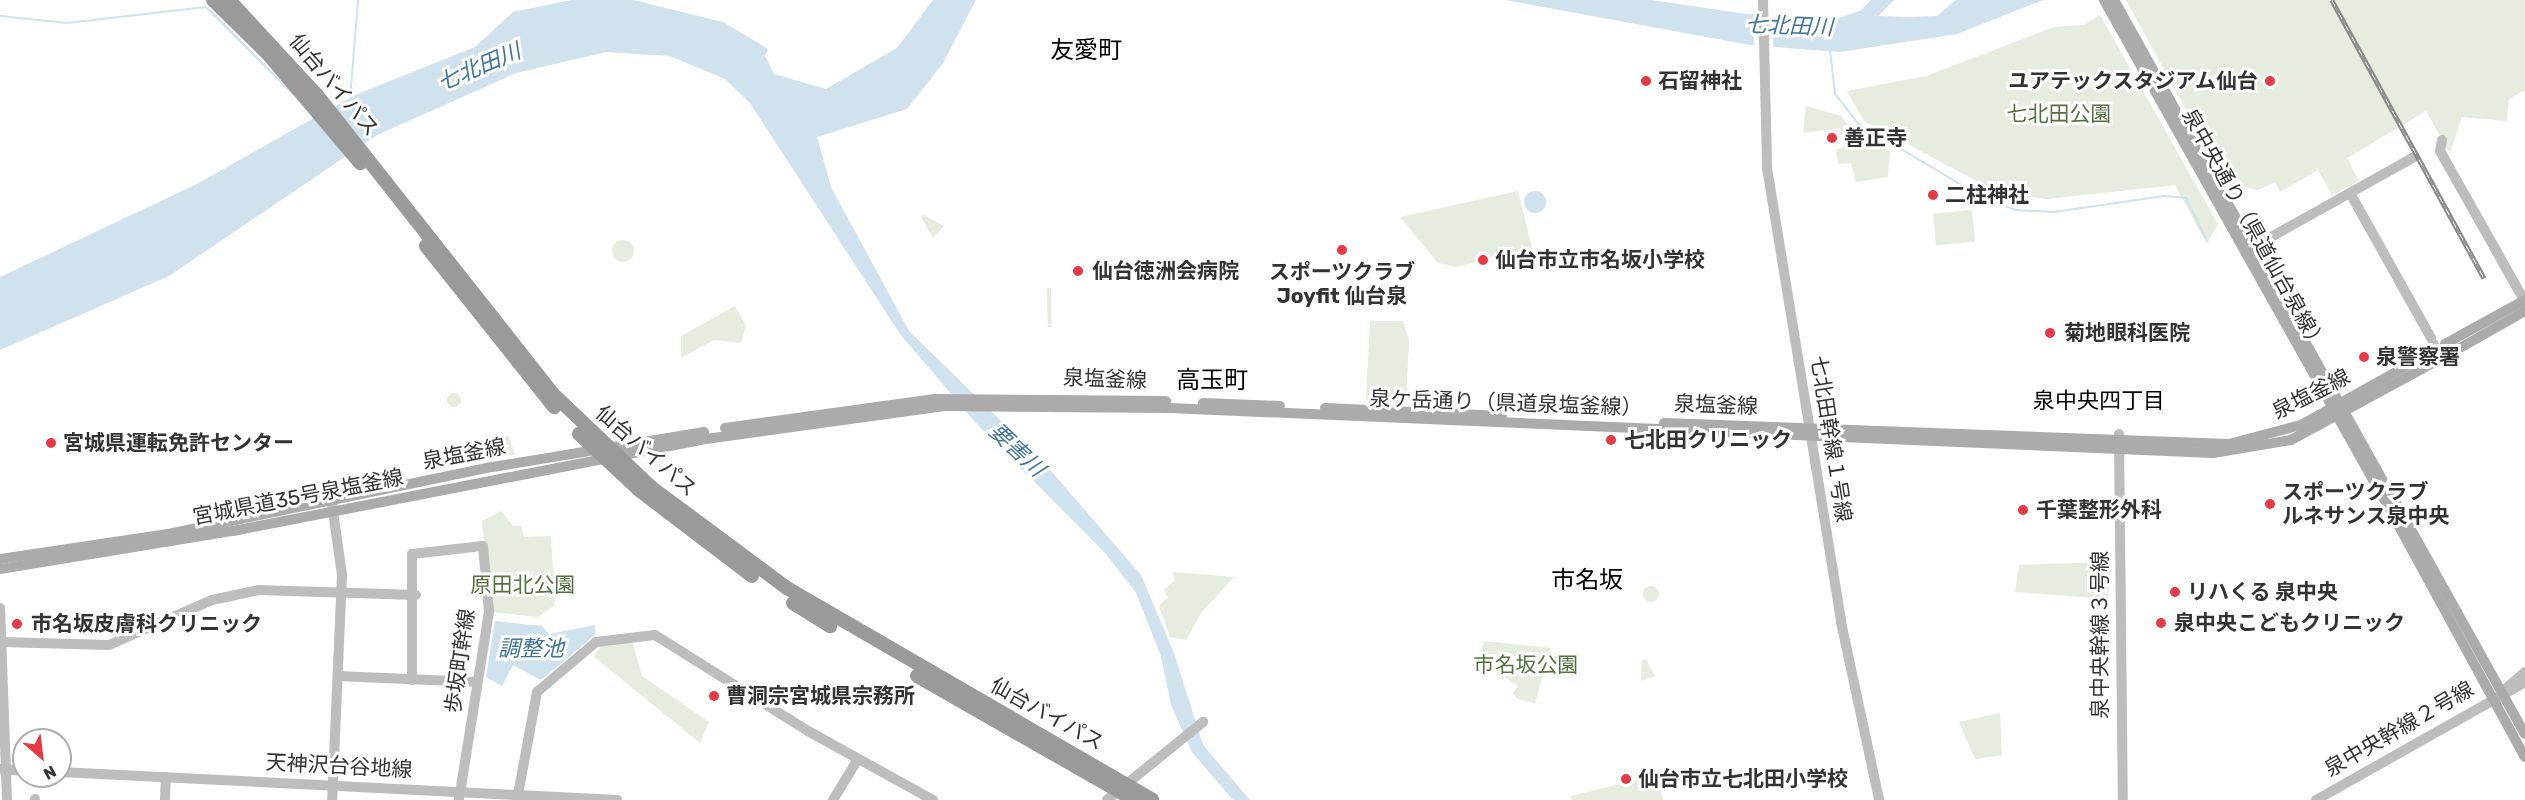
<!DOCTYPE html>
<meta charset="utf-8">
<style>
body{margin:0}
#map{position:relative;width:2525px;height:800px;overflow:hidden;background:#fff;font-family:Rubik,"Noto Sans JP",sans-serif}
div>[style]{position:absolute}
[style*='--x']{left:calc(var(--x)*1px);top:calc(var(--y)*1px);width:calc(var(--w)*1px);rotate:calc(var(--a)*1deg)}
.green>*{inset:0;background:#e6ecdf;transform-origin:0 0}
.round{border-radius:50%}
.water>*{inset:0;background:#cfe2ee}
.pier>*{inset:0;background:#fff}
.stream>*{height:2px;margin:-1px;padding:0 1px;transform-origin:1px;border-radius:1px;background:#cfe2ee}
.secondary>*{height:10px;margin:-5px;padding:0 5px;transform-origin:5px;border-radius:5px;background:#bdbdbd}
.primary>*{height:10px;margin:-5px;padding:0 5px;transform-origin:5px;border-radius:5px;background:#ababab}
.highway>*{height:14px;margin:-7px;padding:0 7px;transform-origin:7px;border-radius:7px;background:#9a9a9a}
.rail>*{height:4.5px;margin-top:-2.25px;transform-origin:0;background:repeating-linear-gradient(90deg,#fff 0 7px,#888 0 14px);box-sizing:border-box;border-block:2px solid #888}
.dots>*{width:16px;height:16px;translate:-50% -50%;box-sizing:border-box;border:3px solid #fff;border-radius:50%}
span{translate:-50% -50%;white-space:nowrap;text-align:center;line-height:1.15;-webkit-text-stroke:6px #fff;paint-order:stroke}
.poi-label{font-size:21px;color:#333;font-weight:700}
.left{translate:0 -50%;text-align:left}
.right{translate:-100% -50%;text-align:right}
.street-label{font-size:21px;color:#333}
.park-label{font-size:21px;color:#56703f}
.water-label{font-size:22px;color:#3f7597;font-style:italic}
.neighbourhood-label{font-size:22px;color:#000}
.quarter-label{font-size:24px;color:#000}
.north{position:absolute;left:12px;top:728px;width:60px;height:60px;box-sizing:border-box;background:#fff;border:2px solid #adadad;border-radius:50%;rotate:152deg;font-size:16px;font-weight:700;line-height:24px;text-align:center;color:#333}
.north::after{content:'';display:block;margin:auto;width:21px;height:27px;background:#e63946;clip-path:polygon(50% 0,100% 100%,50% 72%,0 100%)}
</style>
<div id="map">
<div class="green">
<i style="clip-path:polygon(2126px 0,2525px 0,2525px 90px,2509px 99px,2507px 121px,2462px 117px,2450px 153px,2426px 111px,2347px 158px,2359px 181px,2332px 195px,2318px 170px,2280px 192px,2275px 182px,2258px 190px,2240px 186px,2234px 198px)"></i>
<i style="clip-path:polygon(2100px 15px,2218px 224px,2207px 244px,2175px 185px,2047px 199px,1997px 192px,1864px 121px,1847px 91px,1926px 76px,2054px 27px,2084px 25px)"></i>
<i style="clip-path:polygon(1806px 106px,1841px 116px,1858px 138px,1890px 151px,1888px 177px,1856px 182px,1851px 163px,1838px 164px,1836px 150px,1844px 147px,1840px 128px,1803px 133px)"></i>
<i style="clip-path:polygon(1518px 191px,1532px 248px,1456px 267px,1438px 263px,1400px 217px)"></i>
<i style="left:1972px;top:210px;width:32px;height:39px;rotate:85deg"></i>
<i style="clip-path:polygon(923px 215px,944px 226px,933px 238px,921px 217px)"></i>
<i class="round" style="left:612px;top:240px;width:22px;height:22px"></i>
<i style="left:1051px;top:288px;width:39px;height:4px;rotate:89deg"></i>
<i style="clip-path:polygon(735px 306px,746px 326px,741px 343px,714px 340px,681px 358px,681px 336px)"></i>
<i style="clip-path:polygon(1370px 321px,1403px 321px,1409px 341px,1406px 403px,1366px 400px)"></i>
<i class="round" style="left:447px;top:393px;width:14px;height:14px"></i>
<i style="clip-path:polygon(509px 436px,515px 455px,491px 454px,485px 440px)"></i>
<i style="clip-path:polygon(501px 511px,513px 526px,521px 526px,524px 537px,551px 536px,555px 605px,538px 617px,491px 612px,482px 521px)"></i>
<i style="clip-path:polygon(2106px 562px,2111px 567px,2108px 599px,2015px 592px,2019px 565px)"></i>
<i style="clip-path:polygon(1173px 572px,1234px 577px,1201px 613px,1186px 640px,1170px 637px,1159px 606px,1168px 597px,1164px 590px,1174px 581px)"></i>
<i class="round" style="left:1643px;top:586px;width:16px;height:16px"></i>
<i style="clip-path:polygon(632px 641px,642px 676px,709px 722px,700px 743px,593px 656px,603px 644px)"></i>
<i style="clip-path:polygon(1484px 641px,1551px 648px,1535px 703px,1518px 699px,1513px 693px,1518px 686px,1479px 660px)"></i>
<i style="clip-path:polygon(1646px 659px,1655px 676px,1641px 681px,1642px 660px)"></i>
<i style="clip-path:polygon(2000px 713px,2002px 755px,1975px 759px,1959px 722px)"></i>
<i style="clip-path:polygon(1657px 775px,1663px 800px,1572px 800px,1571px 796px)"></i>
</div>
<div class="water">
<i style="clip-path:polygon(572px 0,633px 0,723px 22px,768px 49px,765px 56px,774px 74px,826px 89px,897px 48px,933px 0,976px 0,943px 63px,907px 109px,817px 137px,831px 187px,909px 331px,1045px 464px,1141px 575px,1174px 653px,1203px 745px,1250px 800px,1233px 800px,1192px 752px,1171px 705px,1161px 656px,1136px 593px,1106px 554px,976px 423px,900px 334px,750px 103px,725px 79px,670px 56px,606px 52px,516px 73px,377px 135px,169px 276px,0 350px,0 277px,197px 184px,353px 96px,475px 47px,513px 12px)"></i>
<i style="clip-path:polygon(1505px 0,1651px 0,1786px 20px,1833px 20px,1860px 11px,1871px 0,1894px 0,1878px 16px,1908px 17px,1937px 16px,1956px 0,2043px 0,1957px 34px,1840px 52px,1750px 45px)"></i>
<i class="round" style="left:1524px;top:191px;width:22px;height:22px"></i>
<i style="clip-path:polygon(495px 621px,542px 626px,549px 634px,595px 625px,595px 635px,541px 680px,513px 665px,502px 686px,486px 677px)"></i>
</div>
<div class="pier">
<i style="clip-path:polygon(1753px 11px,1773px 14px,1773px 51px,1754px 48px)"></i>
</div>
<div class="stream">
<i style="--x:0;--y:16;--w:67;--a:6"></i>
<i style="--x:67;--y:23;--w:140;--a:-6.6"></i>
<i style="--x:206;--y:7;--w:124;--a:45"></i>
<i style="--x:1830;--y:50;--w:44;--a:83.5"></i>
<i style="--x:1835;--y:94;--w:37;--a:52"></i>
<i style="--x:1858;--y:123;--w:146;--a:31"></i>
<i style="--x:1983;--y:198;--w:35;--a:20"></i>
<i style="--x:2016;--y:210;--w:38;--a:3"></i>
<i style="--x:2054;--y:212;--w:111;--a:-8.3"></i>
<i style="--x:2164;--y:196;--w:22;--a:5"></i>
<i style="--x:2186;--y:198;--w:46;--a:64"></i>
<i style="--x:356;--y:98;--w:12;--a:-114"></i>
<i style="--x:351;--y:87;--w:87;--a:-85.4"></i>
</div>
<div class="secondary">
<i style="--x:1763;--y:0;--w:168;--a:88.6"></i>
<i style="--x:1767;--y:168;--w:460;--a:80.7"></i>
<i style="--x:1841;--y:622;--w:182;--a:77.9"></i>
<i style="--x:2442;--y:140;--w:11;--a:100"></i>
<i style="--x:2440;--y:151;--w:173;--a:60.6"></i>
<i style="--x:2350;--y:193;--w:166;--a:60.8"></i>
<i style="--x:2246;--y:251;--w:193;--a:-29.2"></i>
<i style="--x:2433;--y:343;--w:17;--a:59"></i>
<i style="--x:2119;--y:434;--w:366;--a:89.4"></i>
<i style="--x:332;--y:504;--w:72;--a:82"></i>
<i style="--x:342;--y:575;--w:225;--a:92.5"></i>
<i style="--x:0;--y:608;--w:192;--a:87.9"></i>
<i style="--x:1;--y:642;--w:108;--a:1.6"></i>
<i style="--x:109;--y:645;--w:112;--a:-23.6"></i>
<i style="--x:212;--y:600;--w:48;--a:-12"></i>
<i style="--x:259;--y:590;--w:157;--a:1.8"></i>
<i style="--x:338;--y:676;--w:139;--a:2.5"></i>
<i style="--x:412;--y:680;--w:126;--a:-90"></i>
<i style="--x:412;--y:554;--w:71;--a:-6.4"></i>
<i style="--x:483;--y:546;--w:66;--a:84.8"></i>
<i style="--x:489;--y:612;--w:190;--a:99.1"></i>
<i style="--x:2502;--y:692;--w:30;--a:-41"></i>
<i style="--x:0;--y:769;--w:24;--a:5"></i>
<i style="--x:60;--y:772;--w:558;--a:2.88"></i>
<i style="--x:35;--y:799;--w:1;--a:90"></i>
<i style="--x:165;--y:800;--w:23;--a:-88"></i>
<i style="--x:517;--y:800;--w:110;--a:-79.5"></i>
<i style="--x:537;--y:692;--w:77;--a:-40.3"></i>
<i style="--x:596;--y:642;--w:59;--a:-6.8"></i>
<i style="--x:655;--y:635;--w:181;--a:32.1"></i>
<i style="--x:808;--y:731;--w:143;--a:28.9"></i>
<i style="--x:833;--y:800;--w:48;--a:-58.6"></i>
<i style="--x:1107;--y:800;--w:124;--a:-39.1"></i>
<i style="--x:2316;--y:800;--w:240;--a:-29.4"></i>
</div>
<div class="primary">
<i style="--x:2104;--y:0;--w:556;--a:60.72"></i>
<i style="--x:2114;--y:0;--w:549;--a:60.77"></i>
<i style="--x:2445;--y:344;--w:91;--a:-28.8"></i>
<i style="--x:2451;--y:353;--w:85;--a:-29.6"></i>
<i style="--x:1203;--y:403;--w:77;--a:2.2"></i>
<i style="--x:1325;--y:408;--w:177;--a:2.6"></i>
<i style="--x:1664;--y:423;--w:565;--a:2.13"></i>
<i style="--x:2229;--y:444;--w:74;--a:-14.8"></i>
<i style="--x:2301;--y:425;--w:145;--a:-29.2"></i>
<i style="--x:725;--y:428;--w:212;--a:-7.9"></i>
<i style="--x:935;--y:399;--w:231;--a:0.5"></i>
<i style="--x:2389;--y:490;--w:279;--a:60.9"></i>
<i style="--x:2383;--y:497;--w:296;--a:61.4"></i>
<i style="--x:0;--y:559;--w:175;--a:-8.5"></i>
<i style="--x:173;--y:533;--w:327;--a:-11.7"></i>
<i style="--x:493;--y:467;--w:214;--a:-9.4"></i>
<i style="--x:0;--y:569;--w:236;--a:-9.3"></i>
<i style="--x:233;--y:531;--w:475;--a:-11"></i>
<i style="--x:699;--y:440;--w:246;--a:-7.9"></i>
<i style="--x:943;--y:406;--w:227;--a:0.5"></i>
<i style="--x:1170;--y:408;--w:1044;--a:2.47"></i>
<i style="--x:2213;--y:453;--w:79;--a:-9.5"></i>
<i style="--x:2291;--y:440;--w:162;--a:-28.5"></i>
</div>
<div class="highway">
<i style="--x:213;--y:0;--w:77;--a:44.5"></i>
<i style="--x:268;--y:54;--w:143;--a:49.8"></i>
<i style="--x:229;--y:0;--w:129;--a:47.2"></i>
<i style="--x:317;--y:95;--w:380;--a:51.7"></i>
<i style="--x:552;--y:393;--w:137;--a:43.5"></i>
<i style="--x:651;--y:487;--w:169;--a:36.6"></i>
<i style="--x:787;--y:588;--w:422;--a:30.1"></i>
<i style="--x:426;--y:246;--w:206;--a:51.5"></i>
<i style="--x:579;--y:434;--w:82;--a:43"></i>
<i style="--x:639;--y:490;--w:142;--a:37.3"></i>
<i style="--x:793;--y:603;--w:44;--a:31.9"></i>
<i style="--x:917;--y:676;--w:250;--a:29.7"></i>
</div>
<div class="rail">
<i style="--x:2332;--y:0;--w:317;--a:61.3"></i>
</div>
<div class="dots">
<i style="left:1646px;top:81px;background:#e63946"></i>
<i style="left:2270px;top:81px;background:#e63946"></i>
<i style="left:1832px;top:138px;background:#e63946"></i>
<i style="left:1933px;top:195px;background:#e63946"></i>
<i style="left:1342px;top:250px;background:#e63946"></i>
<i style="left:1483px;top:260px;background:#e63946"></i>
<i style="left:1078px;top:271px;background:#e63946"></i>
<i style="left:2050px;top:333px;background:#e63946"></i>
<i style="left:2364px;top:357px;background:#e63946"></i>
<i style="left:1611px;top:440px;background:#e63946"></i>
<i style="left:51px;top:443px;background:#e63946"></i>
<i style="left:2270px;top:504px;background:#e63946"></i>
<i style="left:2023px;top:510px;background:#e63946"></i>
<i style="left:2175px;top:592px;background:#e63946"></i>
<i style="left:2161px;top:623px;background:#e63946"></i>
<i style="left:17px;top:624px;background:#e63946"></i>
<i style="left:714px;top:696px;background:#e63946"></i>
<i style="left:1626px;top:779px;background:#e63946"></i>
</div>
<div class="poi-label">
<span class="left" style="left:1658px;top:81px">石留神社</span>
<span class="right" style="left:2258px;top:81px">ユアテックスタジアム仙台</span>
<span class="left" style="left:1844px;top:138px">善正寺</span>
<span class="left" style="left:1945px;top:195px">二柱神社</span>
<span class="left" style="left:1495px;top:260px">仙台市立市名坂小学校</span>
<span class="left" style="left:1092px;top:271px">仙台徳洲会病院</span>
<span style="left:1342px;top:284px">スポーツクラブ<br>Joyfit 仙台泉</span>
<span class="left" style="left:2064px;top:333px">菊地眼科医院</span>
<span class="left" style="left:2376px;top:357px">泉警察署</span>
<span class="left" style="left:1624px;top:440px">七北田クリニック</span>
<span class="left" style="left:63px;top:443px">宮城県運転免許センター</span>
<span class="left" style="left:2282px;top:504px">スポーツクラブ<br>ルネサンス泉中央</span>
<span class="left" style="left:2036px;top:510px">千葉整形外科</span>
<span class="left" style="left:2187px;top:592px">リハくる 泉中央</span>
<span class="left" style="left:2174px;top:623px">泉中央こどもクリニック</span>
<span class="left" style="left:31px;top:624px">市名坂皮膚科クリニック</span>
<span class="left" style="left:726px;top:696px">曹洞宗宮城県宗務所</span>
<span class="left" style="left:1638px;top:779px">仙台市立七北田小学校</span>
</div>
<div class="street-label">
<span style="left:334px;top:85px;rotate:50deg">仙台バイパス</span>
<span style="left:2254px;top:230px;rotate:61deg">泉中央通り（県道仙台泉線）</span>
<span style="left:1105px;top:379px;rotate:2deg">泉塩釜線</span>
<span style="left:2311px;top:394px;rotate:-27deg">泉塩釜線</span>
<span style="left:1506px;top:403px;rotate:2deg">泉ケ岳通り（県道泉塩釜線）</span>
<span style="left:1716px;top:405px;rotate:2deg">泉塩釜線</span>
<span style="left:1831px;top:439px;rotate:81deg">七北田幹線１号線</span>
<span style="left:646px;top:451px;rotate:41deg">仙台バイパス</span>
<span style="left:464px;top:454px;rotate:-11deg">泉塩釜線</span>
<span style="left:298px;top:497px;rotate:-11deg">宮城県道35号泉塩釜線</span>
<span style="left:2100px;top:635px;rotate:-90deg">泉中央幹線３号線</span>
<span style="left:460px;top:661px;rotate:-82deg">歩坂町幹線</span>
<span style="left:1047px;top:714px;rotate:29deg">仙台バイパス</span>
<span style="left:2399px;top:729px;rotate:-30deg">泉中央幹線２号線</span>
<span style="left:339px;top:766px;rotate:3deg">天神沢台谷地線</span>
</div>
<div class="park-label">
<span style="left:2059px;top:114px">七北田公園</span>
<span style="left:523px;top:585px">原田北公園</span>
<span style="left:1526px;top:665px">市名坂公園</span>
</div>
<div class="water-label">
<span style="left:1789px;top:26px;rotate:2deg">七北田川</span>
<span style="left:479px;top:67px;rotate:-23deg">七北田川</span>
<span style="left:1017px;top:450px;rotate:43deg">要害川</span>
<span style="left:531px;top:649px">調整池</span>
</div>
<div class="neighbourhood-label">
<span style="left:2099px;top:401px">泉中央四丁目</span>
</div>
<div class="quarter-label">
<span style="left:1086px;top:51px">友愛町</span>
<span style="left:1212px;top:381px">高玉町</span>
<span style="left:1587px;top:581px">市名坂</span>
</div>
<div class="north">N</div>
</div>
